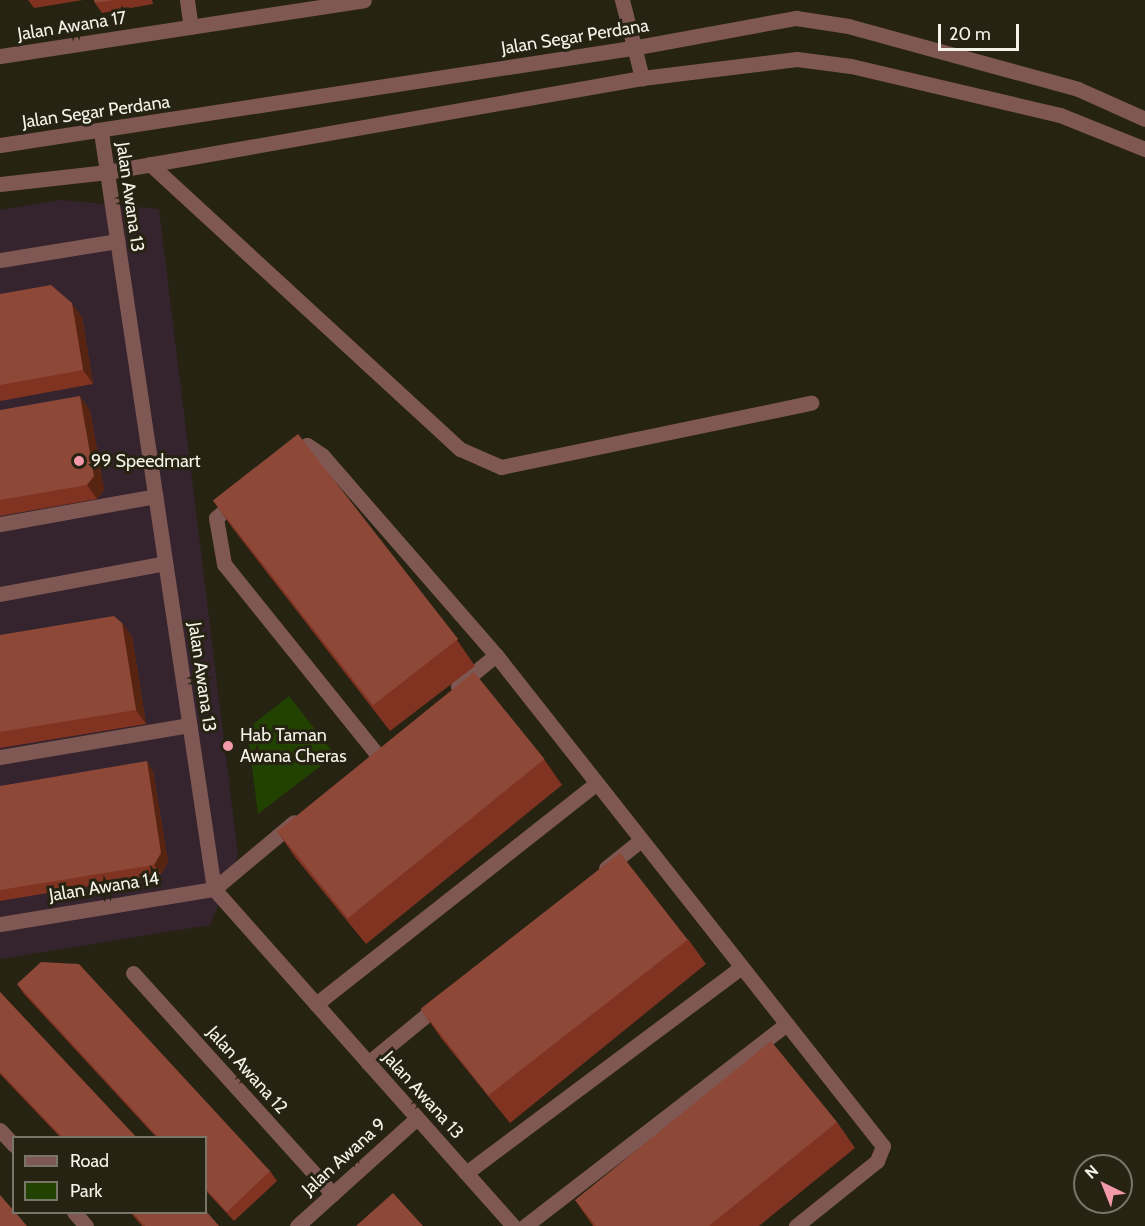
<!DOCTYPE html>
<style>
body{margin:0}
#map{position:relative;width:1145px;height:1226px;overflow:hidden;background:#262313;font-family:Cabin,sans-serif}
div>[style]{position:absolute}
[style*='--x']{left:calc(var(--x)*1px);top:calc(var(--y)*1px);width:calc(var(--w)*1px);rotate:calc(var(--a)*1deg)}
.commercial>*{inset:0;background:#35242d}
.green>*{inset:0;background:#224201}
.minor>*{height:15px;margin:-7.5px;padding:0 7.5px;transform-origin:7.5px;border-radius:7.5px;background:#805853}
.wall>*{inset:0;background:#813321}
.shaded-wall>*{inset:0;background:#572412}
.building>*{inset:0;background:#8d4837;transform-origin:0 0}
.dots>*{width:16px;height:16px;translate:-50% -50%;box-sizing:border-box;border:3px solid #262313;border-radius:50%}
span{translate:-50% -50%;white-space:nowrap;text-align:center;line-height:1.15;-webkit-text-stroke:6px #262313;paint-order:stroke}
.street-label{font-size:18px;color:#f5f3e9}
.poi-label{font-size:18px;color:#f5f3e9}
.left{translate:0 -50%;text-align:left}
.legend{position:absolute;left:12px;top:1136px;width:195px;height:78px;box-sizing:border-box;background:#262313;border:2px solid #797669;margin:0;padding:8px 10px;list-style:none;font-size:18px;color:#f5f3e9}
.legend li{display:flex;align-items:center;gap:12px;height:30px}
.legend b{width:30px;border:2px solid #797669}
.north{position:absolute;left:1073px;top:1154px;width:60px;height:60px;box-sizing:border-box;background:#262313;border:2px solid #797669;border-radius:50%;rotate:317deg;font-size:16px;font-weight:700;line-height:24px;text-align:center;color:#f5f3e9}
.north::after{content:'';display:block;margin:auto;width:21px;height:27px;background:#f39aaa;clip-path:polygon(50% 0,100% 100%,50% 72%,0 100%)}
.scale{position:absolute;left:938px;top:24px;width:81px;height:27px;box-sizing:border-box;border:3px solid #f5f3e9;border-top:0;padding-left:8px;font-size:18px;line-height:21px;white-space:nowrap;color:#f5f3e9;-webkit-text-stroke:4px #262313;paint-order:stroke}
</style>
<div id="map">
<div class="commercial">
<i style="clip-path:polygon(61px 200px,159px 209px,238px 855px,210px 925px,0 959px,0 210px)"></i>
</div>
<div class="green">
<i style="clip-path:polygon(289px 696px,335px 755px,258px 814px,247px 729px)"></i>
</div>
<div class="minor">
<i style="--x:187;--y:0;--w:27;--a:82"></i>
<i style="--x:622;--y:0;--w:81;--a:75.6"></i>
<i style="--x:0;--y:56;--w:368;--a:-8.7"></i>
<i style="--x:101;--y:132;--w:765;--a:81.51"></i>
<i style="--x:214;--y:889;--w:451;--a:48.4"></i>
<i style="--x:0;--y:145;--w:639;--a:-8.73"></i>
<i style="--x:632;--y:48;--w:167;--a:-10.4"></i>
<i style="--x:796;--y:18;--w:53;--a:8.7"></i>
<i style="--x:848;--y:26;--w:238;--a:15.3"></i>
<i style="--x:1078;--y:89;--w:73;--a:24.1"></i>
<i style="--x:150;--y:164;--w:421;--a:42.6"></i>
<i style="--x:460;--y:449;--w:45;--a:23.7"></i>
<i style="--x:501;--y:467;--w:317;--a:-11.7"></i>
<i style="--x:0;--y:184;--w:108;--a:-6.4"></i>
<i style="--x:107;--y:172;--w:543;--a:-9.97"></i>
<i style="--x:642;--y:78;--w:156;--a:-7"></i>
<i style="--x:797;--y:59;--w:54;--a:7.4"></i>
<i style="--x:851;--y:66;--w:215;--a:13.2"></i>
<i style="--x:1060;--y:115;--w:92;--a:21.8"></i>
<i style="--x:0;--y:260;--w:119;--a:-9.2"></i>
<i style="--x:290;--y:454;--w:19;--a:-28"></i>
<i style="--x:307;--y:445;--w:18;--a:34"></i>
<i style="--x:322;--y:455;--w:265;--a:49"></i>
<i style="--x:496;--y:655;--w:625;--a:51.76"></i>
<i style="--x:883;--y:1146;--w:16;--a:112"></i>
<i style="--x:877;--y:1161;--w:104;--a:141.3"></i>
<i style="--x:236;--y:501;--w:26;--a:140"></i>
<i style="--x:216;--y:518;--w:47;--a:80.1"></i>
<i style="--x:224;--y:564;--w:244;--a:51.2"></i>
<i style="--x:0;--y:524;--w:158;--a:-10.2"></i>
<i style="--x:0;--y:594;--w:168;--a:-10.6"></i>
<i style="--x:458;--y:686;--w:49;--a:-39.2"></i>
<i style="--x:0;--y:757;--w:192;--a:-9.6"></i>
<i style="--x:606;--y:868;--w:45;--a:-38.7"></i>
<i style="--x:214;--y:889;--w:104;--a:-39.9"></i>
<i style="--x:0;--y:924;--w:217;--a:-9.3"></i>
<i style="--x:133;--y:973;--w:298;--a:47.9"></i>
<i style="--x:316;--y:1004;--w:357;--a:-38.2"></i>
<i style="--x:368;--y:1063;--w:94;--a:-39.4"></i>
<i style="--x:0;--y:1130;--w:21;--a:47"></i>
<i style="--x:466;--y:1173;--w:344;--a:-36.8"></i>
<i style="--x:74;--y:1212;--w:18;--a:49"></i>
<i style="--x:297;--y:1226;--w:161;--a:-42"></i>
<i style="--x:525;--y:1226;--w:330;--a:-37.7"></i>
</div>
<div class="wall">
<i style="clip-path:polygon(28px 0,83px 0,34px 8px)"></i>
<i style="clip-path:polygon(94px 0,152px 0,153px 4px,102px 13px,95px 3px)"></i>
<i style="clip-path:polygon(0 294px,82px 317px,93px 384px,0 401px)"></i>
<i style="clip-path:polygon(0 410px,90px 410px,104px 490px,97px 499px,0 516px)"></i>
<i style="clip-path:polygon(213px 500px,457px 640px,475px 666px,390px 731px,231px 526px)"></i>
<i style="clip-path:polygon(122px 623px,132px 637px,146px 724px,0 748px,0 635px)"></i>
<i style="clip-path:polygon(544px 759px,562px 785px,366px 944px,295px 857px,277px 831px)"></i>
<i style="clip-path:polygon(153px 771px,168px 862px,161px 874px,0 901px,0 786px)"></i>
<i style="clip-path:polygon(688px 939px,706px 964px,510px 1123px,441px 1038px,423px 1012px)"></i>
<i style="clip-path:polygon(17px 984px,270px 1171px,277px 1181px,234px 1221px,206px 1191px,206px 1137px,156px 1137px,24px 994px)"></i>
<i style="clip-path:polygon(0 992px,136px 1137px,60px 1137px,0 1074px)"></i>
<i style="clip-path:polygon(837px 1122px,855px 1148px,759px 1226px,593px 1226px,575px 1200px)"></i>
<i style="clip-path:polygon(130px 1212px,206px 1212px,219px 1226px,142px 1226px)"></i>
</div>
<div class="shaded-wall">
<i style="clip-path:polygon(72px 303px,82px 317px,93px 384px,83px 370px)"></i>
<i style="clip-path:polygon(80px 396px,90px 410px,104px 490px,97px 499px,87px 485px)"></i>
<i style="clip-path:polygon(122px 623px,132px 637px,146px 724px,136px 710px)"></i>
<i style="clip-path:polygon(147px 761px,153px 771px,168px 862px,161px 874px,154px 865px)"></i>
</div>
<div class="building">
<i style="clip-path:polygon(94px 0,114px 0,95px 3px)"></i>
<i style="clip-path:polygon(51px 285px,72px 303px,83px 370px,0 385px,0 294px)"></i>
<i style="clip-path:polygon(80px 396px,94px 476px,87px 485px,0 500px,0 410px)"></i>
<i style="left:298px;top:434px;width:260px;height:108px;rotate:52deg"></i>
<i style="clip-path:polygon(114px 616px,122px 623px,136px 710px,0 732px,0 635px)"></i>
<i style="left:474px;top:672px;width:112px;height:253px;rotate:51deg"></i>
<i style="clip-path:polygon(147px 761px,161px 853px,154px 865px,0 890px,0 786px)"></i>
<i style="left:620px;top:853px;width:110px;height:253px;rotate:52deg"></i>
<i style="clip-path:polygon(41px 962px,79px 964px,270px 1171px,227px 1212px,206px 1189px,206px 1137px,158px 1137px,17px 984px)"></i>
<i style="clip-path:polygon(0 992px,136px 1137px,62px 1137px,0 1072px)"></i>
<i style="clip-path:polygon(771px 1041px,837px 1122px,709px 1226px,596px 1226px,575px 1200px)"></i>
<i style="clip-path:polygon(393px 1193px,423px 1226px,356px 1226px)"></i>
<i style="clip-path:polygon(0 1195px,14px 1211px,14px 1212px,15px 1212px,27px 1226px,0 1226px)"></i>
<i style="clip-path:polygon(206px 1211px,219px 1226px,145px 1226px,132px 1212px,206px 1212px)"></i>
</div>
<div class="dots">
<i style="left:79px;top:461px;background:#f39aaa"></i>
<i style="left:228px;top:746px;background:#f39aaa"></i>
</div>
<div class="street-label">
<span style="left:72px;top:26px;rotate:-9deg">Jalan Awana 17</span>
<span style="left:575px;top:37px;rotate:-9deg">Jalan Segar Perdana</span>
<span style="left:96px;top:112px;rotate:-8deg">Jalan Segar Perdana</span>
<span style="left:130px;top:197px;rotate:82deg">Jalan Awana 13</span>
<span style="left:202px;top:677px;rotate:82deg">Jalan Awana 13</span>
<span style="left:104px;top:887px;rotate:-9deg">Jalan Awana 14</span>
<span style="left:247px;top:1070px;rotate:48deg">Jalan Awana 12</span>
<span style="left:423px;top:1095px;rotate:48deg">Jalan Awana 13</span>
<span style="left:344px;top:1157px;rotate:-42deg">Jalan Awana 9</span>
</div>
<div class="poi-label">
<span class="left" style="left:91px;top:461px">99 Speedmart</span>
<span class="left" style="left:240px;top:746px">Hab Taman<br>Awana Cheras</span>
</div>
<ul class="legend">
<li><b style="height:8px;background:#805853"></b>Road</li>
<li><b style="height:16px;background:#224201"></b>Park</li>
</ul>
<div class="north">N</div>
<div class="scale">20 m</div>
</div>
